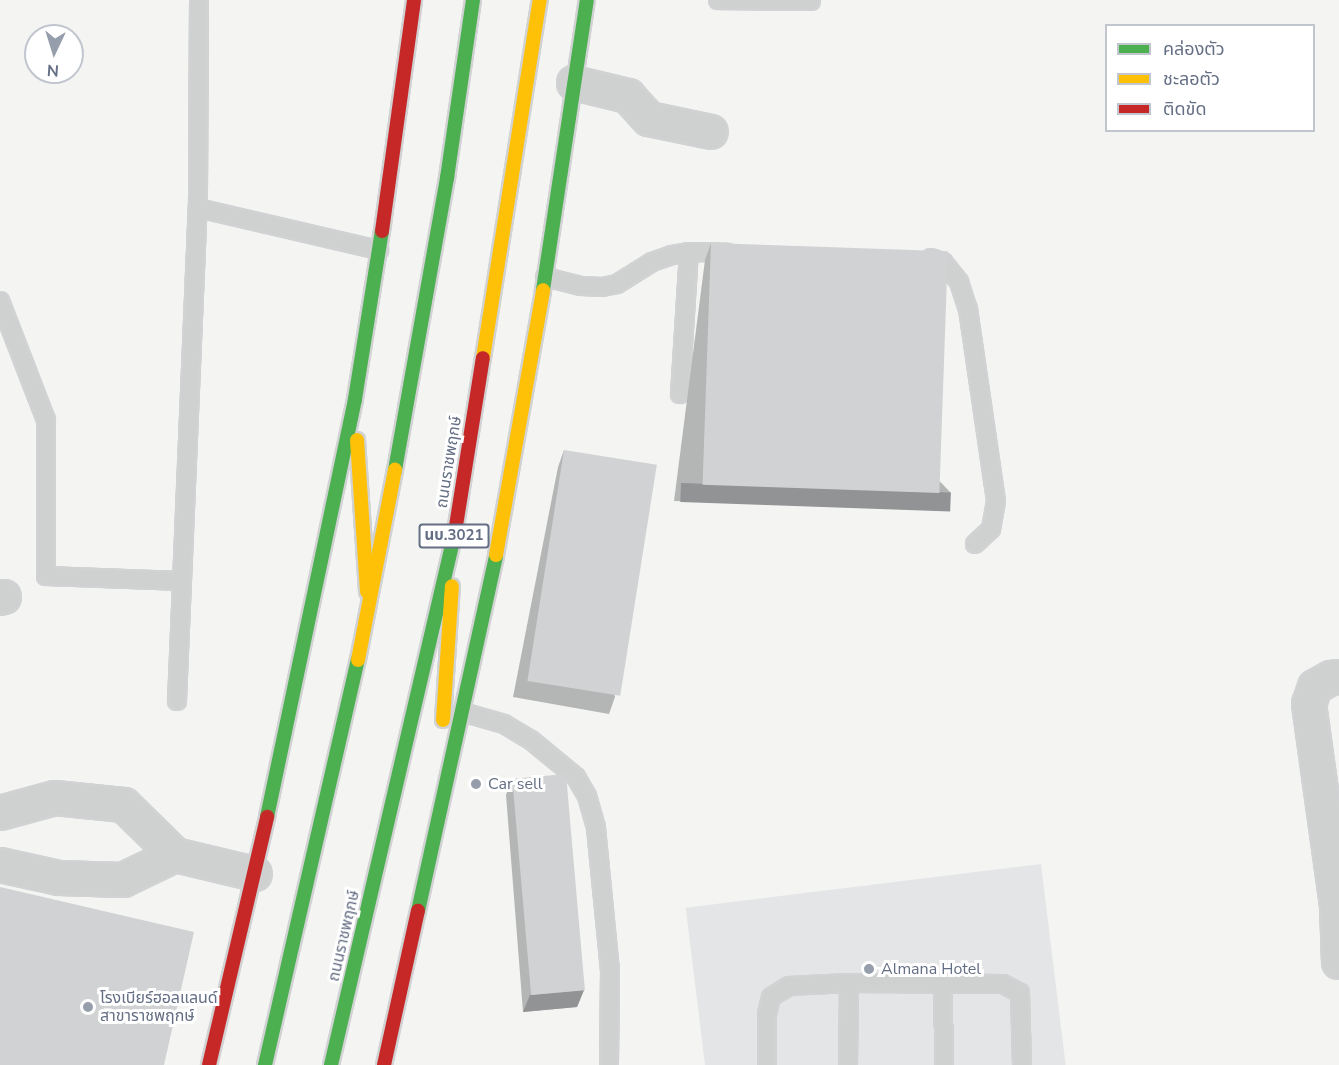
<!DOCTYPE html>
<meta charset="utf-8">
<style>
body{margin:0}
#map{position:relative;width:1339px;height:1065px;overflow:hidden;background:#f4f5f3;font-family:"Nunito Sans","Noto Sans Thai",sans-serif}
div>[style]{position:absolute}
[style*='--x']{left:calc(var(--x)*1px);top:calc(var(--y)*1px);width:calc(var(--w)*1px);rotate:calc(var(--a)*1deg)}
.built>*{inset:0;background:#e4e5e6;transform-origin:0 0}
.roads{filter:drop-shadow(2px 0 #d1d2d3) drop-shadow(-2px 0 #d1d2d3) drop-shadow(0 2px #d1d2d3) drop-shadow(0 -2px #d1d2d3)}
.lane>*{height:16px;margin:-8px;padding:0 8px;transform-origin:8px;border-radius:8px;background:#cfd0d0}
.street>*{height:32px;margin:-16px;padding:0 16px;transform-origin:16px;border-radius:16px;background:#cfd0d0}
.fast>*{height:14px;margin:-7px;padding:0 7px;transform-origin:7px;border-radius:7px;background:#4caf50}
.slow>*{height:14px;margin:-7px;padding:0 7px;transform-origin:7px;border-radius:7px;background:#ffc107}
.jam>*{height:14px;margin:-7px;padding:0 7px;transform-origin:7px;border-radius:7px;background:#c62828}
.wall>*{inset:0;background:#b4b5b5}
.shaded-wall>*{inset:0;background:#929394;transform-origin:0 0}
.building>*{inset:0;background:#d1d2d3;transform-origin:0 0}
.dots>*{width:16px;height:16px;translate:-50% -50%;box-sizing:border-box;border:3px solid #fff;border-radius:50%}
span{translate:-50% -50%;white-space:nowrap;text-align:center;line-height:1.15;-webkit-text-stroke:6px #fff;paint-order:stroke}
.shield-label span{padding:2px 4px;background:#fff;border:2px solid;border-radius:4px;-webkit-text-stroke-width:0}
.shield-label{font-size:15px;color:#646e84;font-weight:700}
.street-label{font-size:16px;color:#646e84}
.poi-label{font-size:16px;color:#646e84}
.left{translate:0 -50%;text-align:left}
.legend{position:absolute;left:1105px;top:24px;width:210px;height:108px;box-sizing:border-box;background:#fff;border:2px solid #c1c5ce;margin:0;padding:8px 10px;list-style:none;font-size:18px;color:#646e84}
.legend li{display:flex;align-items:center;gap:12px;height:30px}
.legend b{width:30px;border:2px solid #c1c5ce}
.north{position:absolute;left:24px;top:24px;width:60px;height:60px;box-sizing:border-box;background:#fff;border:2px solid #c1c5ce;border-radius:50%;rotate:184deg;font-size:16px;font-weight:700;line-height:24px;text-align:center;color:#646e84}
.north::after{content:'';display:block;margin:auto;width:21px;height:27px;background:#969dab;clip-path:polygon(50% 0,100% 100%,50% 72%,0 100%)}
</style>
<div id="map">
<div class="built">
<i style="left:1041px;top:864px;width:203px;height:358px;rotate:83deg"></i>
</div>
<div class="roads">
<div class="lane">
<i style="--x:199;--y:0;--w:208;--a:90.3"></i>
<i style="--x:198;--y:208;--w:186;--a:13.1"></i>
<i style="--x:718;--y:0;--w:93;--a:0.6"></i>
<i style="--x:931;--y:258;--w:13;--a:18"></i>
<i style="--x:943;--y:262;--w:26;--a:51"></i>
<i style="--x:959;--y:282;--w:28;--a:72"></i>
<i style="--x:968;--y:309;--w:194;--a:81.7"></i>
<i style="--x:996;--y:501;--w:28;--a:100"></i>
<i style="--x:991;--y:529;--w:22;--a:137"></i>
<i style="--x:545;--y:277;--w:37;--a:14"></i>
<i style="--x:581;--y:286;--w:21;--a:3"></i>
<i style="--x:602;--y:287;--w:15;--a:-11"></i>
<i style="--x:617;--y:284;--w:41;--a:-32.2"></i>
<i style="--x:652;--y:262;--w:21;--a:-19"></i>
<i style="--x:672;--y:255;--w:17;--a:-10"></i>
<i style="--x:689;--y:252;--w:39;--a:1"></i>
<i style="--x:0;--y:301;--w:128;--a:68.9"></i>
<i style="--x:46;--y:420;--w:156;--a:90"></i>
<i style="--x:46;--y:576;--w:136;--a:2.1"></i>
<i style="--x:680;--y:394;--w:142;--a:-86.4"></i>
<i style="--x:177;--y:701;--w:493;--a:-87.6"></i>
<i style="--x:462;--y:712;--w:44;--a:15.9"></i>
<i style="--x:504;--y:724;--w:31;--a:31"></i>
<i style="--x:531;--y:740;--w:58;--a:39.4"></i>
<i style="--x:576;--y:777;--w:22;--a:60"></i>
<i style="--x:587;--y:796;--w:33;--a:74"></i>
<i style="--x:596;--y:828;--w:143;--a:84.4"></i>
<i style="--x:610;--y:970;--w:95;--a:90.6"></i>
<i style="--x:943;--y:984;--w:81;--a:89.3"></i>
<i style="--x:767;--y:1065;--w:51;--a:-90"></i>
<i style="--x:767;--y:1014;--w:17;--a:-77"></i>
<i style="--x:771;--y:997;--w:21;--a:-31"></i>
<i style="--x:789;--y:986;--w:60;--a:-2.9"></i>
<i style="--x:849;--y:983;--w:154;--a:0.4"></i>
<i style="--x:1003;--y:984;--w:19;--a:28"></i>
<i style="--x:1020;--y:993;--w:72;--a:88.4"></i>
<i style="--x:848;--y:1065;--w:82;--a:-89.3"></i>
</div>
<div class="street">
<i style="--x:574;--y:83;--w:56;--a:13.5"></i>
<i style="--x:628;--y:96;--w:31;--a:48"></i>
<i style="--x:649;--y:119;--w:63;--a:11.8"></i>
<i style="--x:0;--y:598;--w:4;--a:-14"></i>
<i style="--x:1339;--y:677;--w:8;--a:173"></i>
<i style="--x:1331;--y:678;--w:18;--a:151"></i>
<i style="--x:1315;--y:687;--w:18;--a:109"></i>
<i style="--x:1309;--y:704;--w:204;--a:82.1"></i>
<i style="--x:1337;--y:906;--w:56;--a:88"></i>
<i style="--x:0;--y:813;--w:57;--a:-15.3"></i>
<i style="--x:55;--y:798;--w:69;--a:5.8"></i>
<i style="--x:124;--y:805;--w:71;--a:44.4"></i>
<i style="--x:175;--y:855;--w:82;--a:13.4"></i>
<i style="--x:0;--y:865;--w:60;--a:12.4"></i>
<i style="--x:59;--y:878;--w:64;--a:1.8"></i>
<i style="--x:123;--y:880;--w:58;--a:-25.7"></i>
</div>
<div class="fast">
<i style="--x:543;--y:290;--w:293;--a:-81.4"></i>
<i style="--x:395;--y:470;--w:297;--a:-79.9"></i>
<i style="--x:447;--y:178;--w:180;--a:-81.7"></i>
<i style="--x:267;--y:817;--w:427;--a:-78.1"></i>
<i style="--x:355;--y:399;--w:170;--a:-80.9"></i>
<i style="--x:418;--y:911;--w:364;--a:-77.6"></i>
<i style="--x:265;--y:1065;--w:416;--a:-77.1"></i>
<i style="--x:331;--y:1065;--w:547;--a:-76.9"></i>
</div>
<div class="slow">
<i style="--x:483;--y:358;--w:363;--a:-81"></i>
<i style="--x:357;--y:440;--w:152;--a:86.2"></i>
<i style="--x:496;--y:555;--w:269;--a:-79.9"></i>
<i style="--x:358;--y:660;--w:194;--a:-79"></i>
<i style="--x:443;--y:720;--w:134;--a:-86.2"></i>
</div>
<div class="jam">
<i style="--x:382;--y:231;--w:233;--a:-82.1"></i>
<i style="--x:455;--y:532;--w:176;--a:-80.9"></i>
<i style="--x:209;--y:1065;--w:255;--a:-76.8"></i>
<i style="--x:384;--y:1065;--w:158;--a:-77.6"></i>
</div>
</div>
<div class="wall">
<i style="clip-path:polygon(711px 243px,951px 493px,945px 510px,674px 501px,705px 260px)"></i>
<i style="clip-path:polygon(564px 450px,615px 697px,609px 714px,513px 697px,558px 467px)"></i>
<i style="clip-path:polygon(512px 778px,584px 990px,577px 1007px,523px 1012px,506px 795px)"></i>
</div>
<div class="shaded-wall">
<i style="left:681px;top:483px;width:270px;height:19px;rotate:2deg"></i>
<i style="clip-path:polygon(584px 990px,577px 1007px,523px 1012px,530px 995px)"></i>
</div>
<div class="building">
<i style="left:711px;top:243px;width:237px;height:242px;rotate:2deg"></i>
<i style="left:564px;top:450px;width:94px;height:234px;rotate:9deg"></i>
<i style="left:566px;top:774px;width:217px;height:54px;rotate:85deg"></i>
<i style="clip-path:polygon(0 887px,194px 932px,164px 1065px,0 1065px)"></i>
</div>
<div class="dots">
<i style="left:476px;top:784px;background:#969dab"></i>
<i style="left:869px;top:969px;background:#969dab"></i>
<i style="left:88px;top:1007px;background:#969dab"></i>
</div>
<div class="shield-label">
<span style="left:454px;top:536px">นบ.3021</span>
</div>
<div class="street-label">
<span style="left:449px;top:462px;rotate:-81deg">ถนนราชพฤกษ์</span>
<span style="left:344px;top:936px;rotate:-77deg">ถนนราชพฤกษ์</span>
</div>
<div class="poi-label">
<span class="left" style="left:488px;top:784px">Car sell</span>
<span class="left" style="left:881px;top:969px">Almana Hotel</span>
<span class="left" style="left:100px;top:1007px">โรงเบียร์ฮอลแลนด์<br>สาขาราชพฤกษ์</span>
</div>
<ul class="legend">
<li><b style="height:8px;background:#4caf50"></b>คล่องตัว</li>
<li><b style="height:8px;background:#ffc107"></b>ชะลอตัว</li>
<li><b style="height:8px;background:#c62828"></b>ติดขัด</li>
</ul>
<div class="north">N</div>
</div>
